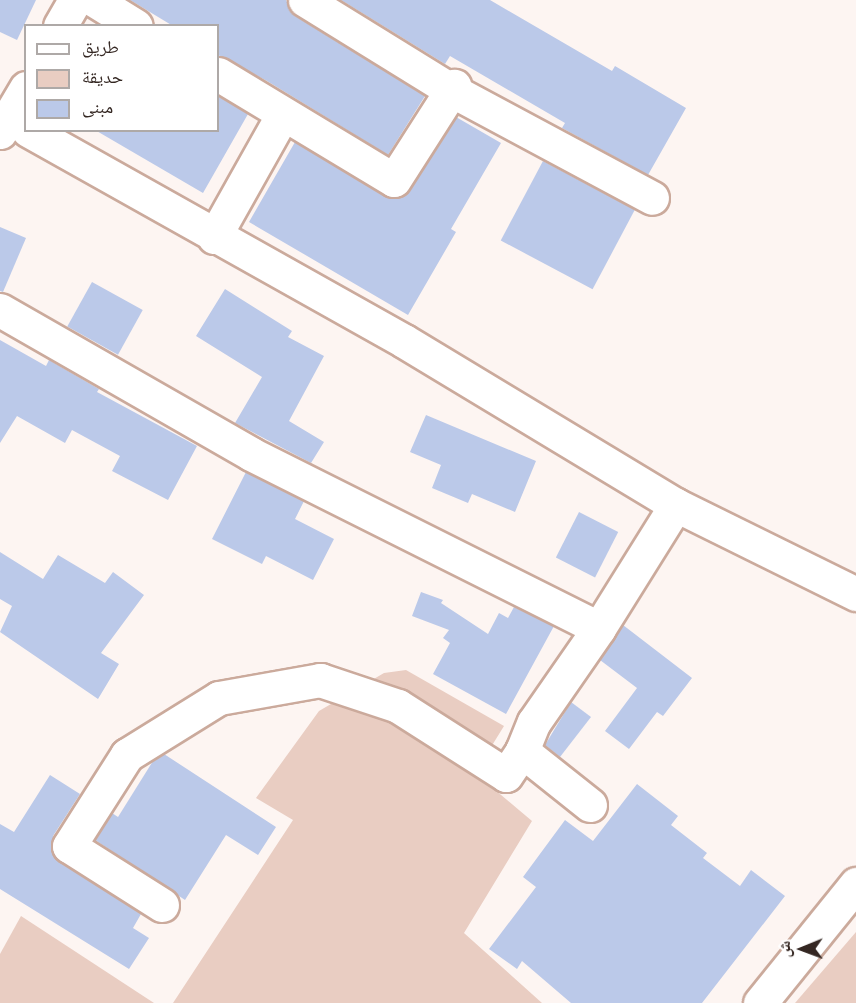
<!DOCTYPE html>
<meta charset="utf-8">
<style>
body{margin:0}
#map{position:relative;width:856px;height:1003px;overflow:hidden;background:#fdf5f2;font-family:"PT Serif","Noto Naskh Arabic",serif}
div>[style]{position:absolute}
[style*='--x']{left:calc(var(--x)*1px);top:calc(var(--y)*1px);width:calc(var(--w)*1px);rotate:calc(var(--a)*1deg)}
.green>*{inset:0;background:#e9cdc2}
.building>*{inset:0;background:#bbc9e9;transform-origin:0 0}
.roads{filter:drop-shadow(2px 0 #cbaa9c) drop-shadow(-2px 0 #cbaa9c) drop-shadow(0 2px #cbaa9c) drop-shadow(0 -2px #cbaa9c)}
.minor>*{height:33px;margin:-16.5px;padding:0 16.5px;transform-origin:16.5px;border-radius:16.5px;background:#fff}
.tertiary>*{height:33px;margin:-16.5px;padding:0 16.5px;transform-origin:16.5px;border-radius:16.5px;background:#fff}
span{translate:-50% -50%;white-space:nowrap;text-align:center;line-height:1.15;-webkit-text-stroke:5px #fff;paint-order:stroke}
.legend{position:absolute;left:24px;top:24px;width:195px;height:108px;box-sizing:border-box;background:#fff;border:2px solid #aea9a7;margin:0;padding:8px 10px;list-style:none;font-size:18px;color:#342722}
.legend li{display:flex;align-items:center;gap:12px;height:30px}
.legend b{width:30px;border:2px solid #aea9a7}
.north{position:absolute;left:772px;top:919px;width:60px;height:60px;-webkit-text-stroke:4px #fff;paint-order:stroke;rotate:269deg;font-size:16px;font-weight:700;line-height:24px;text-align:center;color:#342722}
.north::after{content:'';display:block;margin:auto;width:21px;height:27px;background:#342722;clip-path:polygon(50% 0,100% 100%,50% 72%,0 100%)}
</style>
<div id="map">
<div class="green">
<i style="clip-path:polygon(406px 670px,504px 726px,475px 773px,532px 821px,464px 933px,542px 1003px,173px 1003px,293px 820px,256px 798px,319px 711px,384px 673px)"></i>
<i style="clip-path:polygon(21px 916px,154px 1003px,0 1003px,0 954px)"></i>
<i style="clip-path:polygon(856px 932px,856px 1003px,795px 1003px)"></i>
</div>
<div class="building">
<i style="clip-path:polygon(0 0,36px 0,17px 40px,0 32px)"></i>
<i style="clip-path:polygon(130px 0,286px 0,295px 16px,425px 96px,388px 155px,267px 81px,218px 55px,218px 26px,173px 26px)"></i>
<i style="clip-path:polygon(341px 0,490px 0,612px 71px,615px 66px,686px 108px,648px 175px,562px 128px,565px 123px,450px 56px,445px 64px)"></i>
<i style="clip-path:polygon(218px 96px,248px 114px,203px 193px,95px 130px,218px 130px)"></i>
<i style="clip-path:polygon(456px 117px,501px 143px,451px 229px,456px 232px,408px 315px,249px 222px,295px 142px,394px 199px,410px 190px)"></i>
<i style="left:543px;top:161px;width:104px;height:90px;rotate:28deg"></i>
<i style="clip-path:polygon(0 227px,26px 238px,3px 292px,0 291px)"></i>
<i style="left:92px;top:282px;width:58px;height:51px;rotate:29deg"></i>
<i style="clip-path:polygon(225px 289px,292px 331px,288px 337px,324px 356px,289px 421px,324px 442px,311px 463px,235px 423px,262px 377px,196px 336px)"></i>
<i style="clip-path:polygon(0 340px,46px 366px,49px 360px,99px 389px,97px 392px,197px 446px,168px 500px,112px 471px,120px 456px,72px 430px,65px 443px,17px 416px,0 443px)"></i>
<i style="clip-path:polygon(426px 415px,536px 461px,515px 512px,472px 494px,468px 503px,432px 488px,441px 465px,410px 452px)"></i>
<i style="clip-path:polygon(246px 472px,304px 501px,295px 519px,334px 539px,313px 580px,266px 556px,262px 564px,212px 539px)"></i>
<i style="left:579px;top:512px;width:44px;height:51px;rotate:27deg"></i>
<i style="clip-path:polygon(0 552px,43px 579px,58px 555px,105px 583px,113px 572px,144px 595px,101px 653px,119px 664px,98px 699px,0 632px,12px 606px,0 599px)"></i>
<i style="clip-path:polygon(421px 592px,443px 600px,441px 603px,488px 634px,499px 613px,508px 618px,514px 607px,554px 626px,506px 714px,433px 674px,450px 643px,443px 638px,449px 630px,412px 616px)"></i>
<i style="clip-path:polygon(623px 625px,692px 678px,663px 716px,657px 712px,629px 749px,605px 731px,637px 688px,600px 660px)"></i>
<i style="clip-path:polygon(571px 702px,591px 717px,560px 757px,545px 745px)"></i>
<i style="clip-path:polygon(164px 754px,276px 827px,258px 855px,226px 835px,185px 900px,95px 840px,112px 813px,118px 817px,153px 761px)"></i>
<i style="clip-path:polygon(50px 775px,80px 794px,53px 836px,53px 855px,141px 914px,133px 928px,149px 938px,129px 969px,0 889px,0 824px,14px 832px)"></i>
<i style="clip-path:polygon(637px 784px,678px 816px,671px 825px,707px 853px,703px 858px,740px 886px,751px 870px,785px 896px,702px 1003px,571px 1003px,522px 961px,517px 969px,489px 949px,536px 887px,523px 877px,565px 820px,593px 841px)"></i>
</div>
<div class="roads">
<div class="minor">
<i style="--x:94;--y:0;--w:49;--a:31.8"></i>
<i style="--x:305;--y:0;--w:172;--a:31.7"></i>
<i style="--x:451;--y:90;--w:228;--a:28.2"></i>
<i style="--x:218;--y:74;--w:205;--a:31.1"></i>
<i style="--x:394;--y:180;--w:112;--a:-57.4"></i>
<i style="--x:28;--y:130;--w:431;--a:29.3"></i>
<i style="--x:404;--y:341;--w:318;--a:31.1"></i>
<i style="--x:676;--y:505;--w:201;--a:26.3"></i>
<i style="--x:214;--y:237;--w:141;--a:-60.7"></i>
<i style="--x:0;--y:310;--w:289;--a:29.8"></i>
<i style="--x:251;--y:454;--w:389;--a:26.6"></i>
<i style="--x:590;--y:805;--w:87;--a:-141.5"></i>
<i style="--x:522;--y:751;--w:31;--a:-68"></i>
<i style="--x:534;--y:722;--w:114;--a:-55.3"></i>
<i style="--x:599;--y:628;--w:145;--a:-58"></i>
<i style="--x:162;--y:905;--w:110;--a:-147.6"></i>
<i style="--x:69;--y:846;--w:108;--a:-57.5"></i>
<i style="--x:127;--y:755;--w:108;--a:-31.8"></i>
<i style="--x:219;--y:698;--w:103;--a:-10.1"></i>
<i style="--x:320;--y:680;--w:82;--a:18.4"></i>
<i style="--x:398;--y:706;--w:128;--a:32.6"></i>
<i style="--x:506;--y:775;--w:29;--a:-56"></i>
<i style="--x:760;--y:1003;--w:153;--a:-51.1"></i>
</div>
<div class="tertiary">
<i style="--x:60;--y:26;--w:30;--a:-60"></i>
<i style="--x:0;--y:132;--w:51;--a:-59.4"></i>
</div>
</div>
<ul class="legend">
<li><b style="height:8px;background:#fff"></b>طريق</li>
<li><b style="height:16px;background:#e9cdc2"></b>حديقة</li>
<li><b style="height:16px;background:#bbc9e9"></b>مبنى</li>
</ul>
<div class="north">ش</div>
</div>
